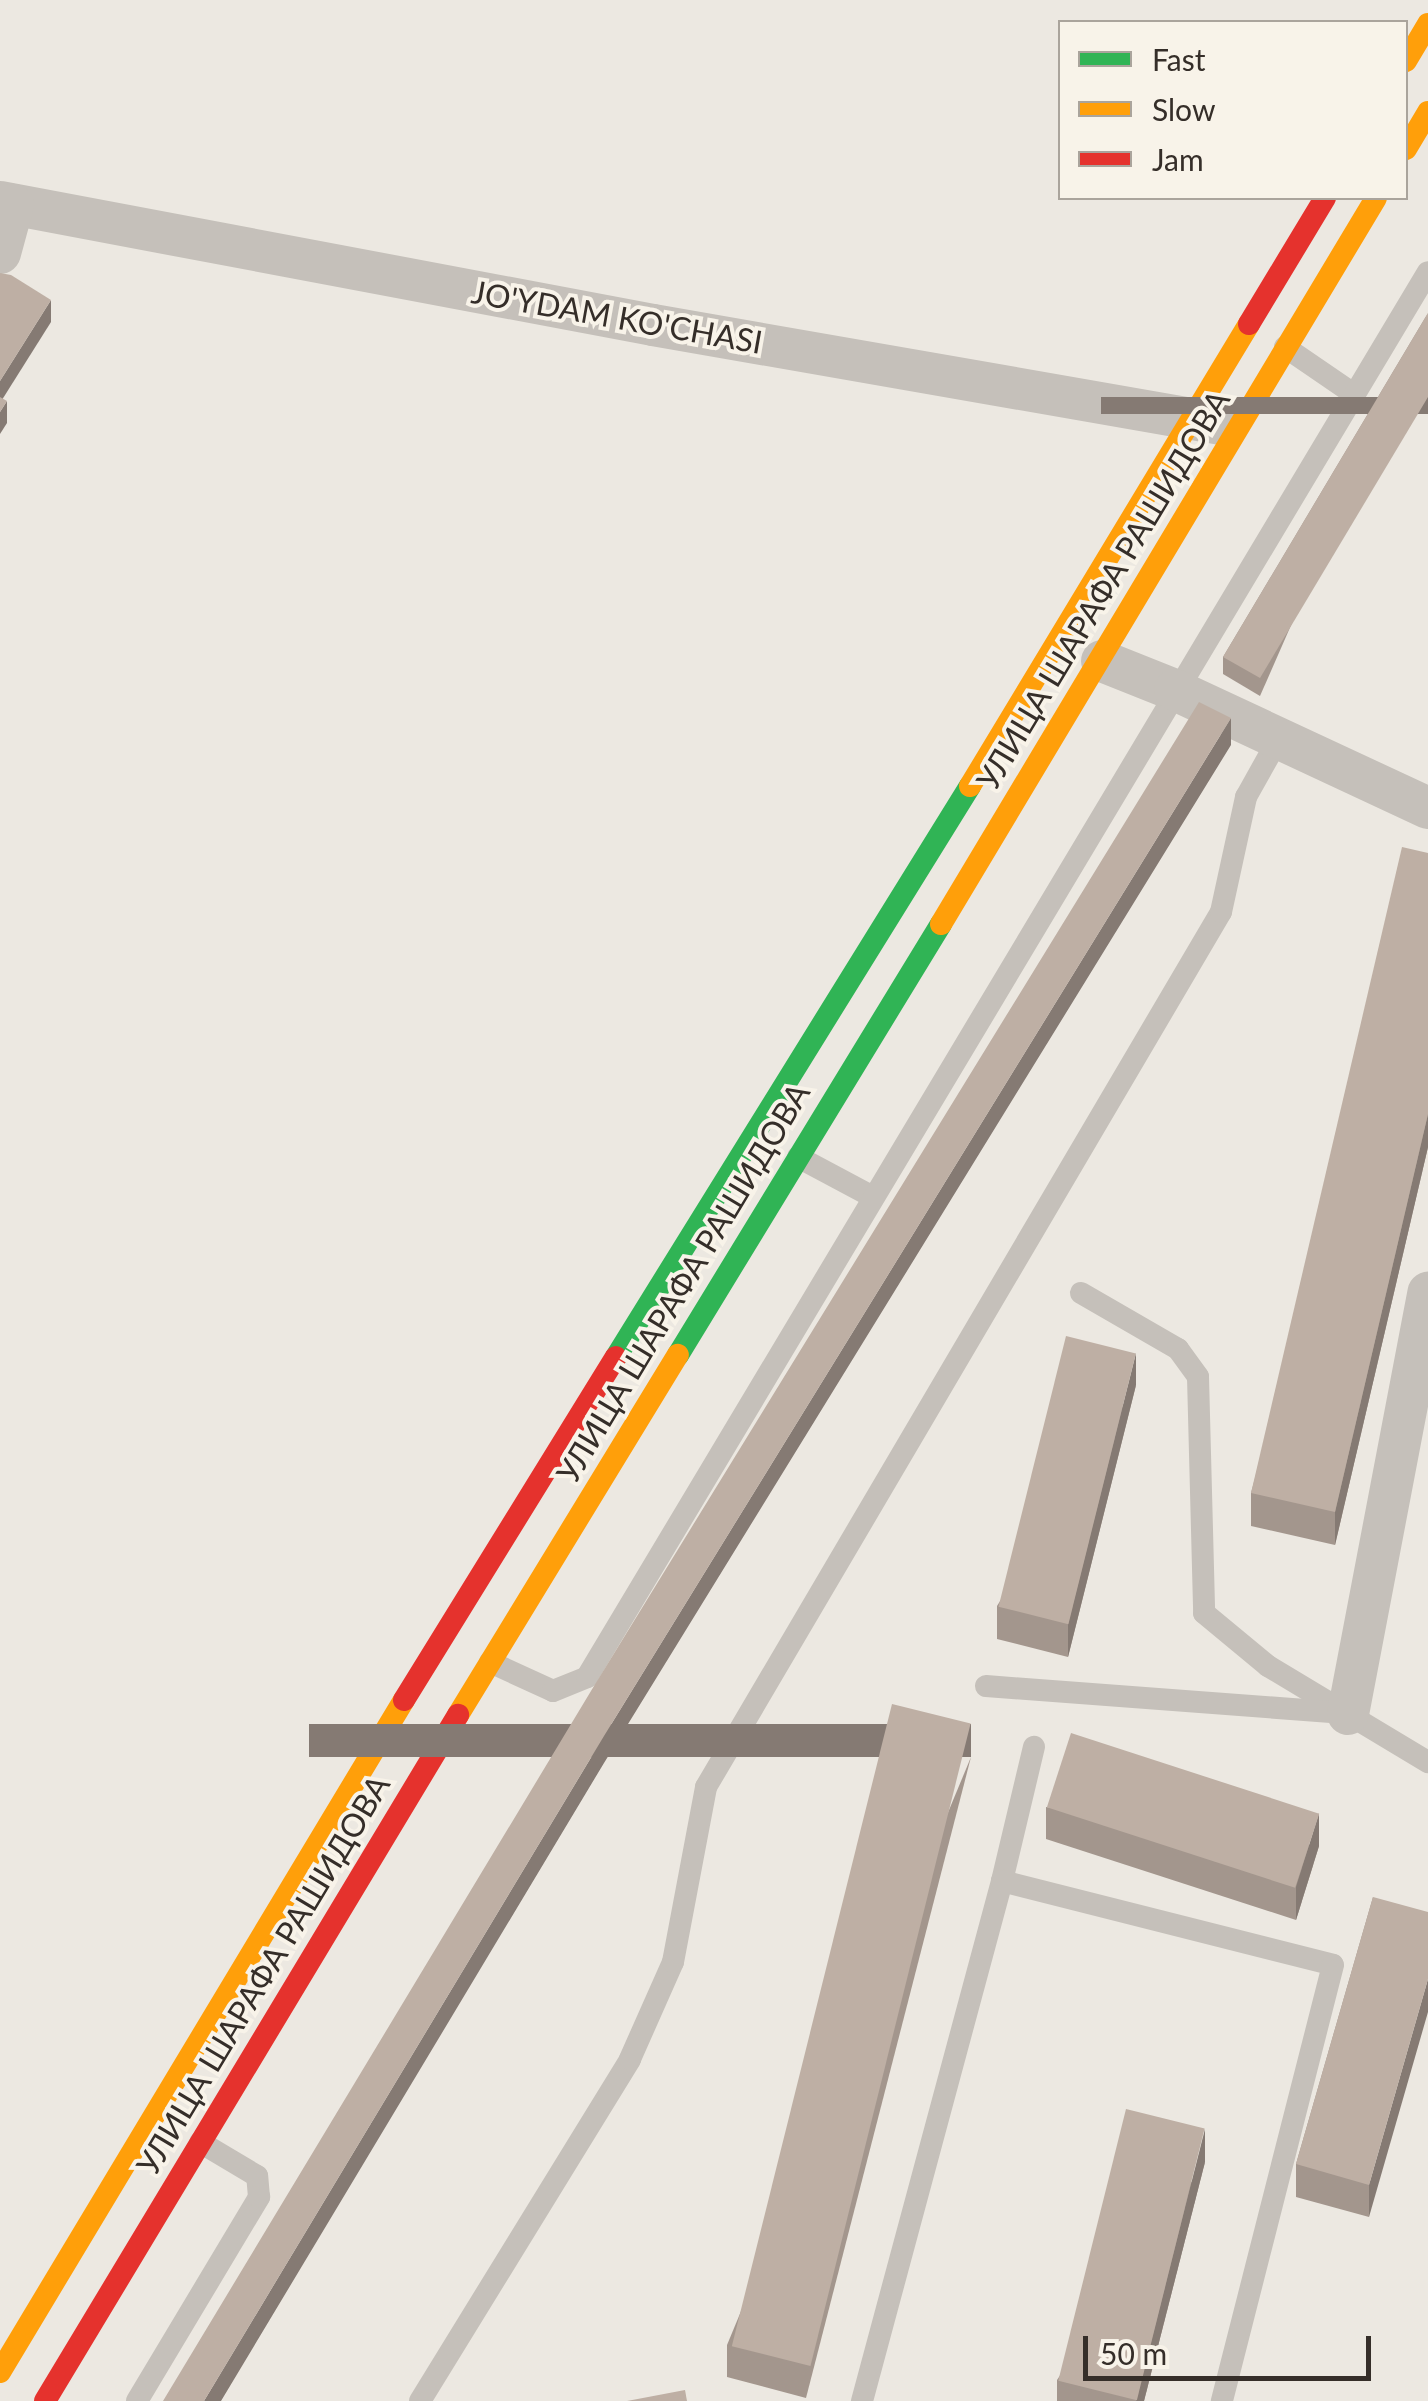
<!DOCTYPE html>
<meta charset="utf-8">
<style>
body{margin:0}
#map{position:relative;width:1428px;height:2401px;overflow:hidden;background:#ece8e1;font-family:Lato,sans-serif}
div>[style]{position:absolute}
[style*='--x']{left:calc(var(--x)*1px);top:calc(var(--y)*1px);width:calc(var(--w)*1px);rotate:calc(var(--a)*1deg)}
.lane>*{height:22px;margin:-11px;padding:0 11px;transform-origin:11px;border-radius:11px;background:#c5c0ba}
.street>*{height:42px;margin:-21px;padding:0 21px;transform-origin:21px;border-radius:21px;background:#c5c0ba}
.fast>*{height:22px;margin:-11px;padding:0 11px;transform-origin:11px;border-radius:11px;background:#30b455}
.slow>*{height:22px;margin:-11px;padding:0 11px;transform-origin:11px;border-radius:11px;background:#ff9f0a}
.jam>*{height:22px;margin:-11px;padding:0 11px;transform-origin:11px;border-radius:11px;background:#e5322d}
.wall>*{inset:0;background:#a3968d}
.shaded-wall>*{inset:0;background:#857a73;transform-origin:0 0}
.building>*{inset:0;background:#beafa4;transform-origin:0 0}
span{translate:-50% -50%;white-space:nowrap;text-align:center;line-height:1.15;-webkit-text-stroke:8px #f8f3e9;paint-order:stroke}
.street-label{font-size:32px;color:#352e29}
.legend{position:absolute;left:1058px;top:20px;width:350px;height:180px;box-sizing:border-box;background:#f8f3e9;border:2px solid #aaa49c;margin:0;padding:12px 18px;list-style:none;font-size:30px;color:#352e29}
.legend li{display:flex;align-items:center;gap:20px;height:50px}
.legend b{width:50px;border:2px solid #aaa49c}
.scale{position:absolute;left:1083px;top:2336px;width:288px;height:45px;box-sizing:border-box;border:5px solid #352e29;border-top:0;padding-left:12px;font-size:30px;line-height:35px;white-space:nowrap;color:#352e29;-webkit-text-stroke:8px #f8f3e9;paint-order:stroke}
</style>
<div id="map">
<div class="lane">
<i style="--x:1285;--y:347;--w:85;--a:34.4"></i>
<i style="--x:798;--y:1157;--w:85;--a:28.1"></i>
<i style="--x:1081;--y:1293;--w:112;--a:30"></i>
<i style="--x:1178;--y:1349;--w:34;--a:54"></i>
<i style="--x:1198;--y:1377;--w:236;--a:88.5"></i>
<i style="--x:1204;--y:1613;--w:83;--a:39.6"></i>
<i style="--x:1268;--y:1666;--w:187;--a:31"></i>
<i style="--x:490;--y:1662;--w:69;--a:24.7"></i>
<i style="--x:553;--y:1691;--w:37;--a:-22"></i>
<i style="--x:587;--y:1677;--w:1637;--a:-59.1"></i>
<i style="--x:986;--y:1686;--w:356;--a:4.3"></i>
<i style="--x:1002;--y:1881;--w:138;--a:-76.6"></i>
<i style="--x:137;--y:2401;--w:238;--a:-59.1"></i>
<i style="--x:259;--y:2197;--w:21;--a:-95"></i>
<i style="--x:257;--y:2176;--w:66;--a:-149.2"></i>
<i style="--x:420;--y:2401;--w:401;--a:-58.4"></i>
<i style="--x:630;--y:2059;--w:106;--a:-66.1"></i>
<i style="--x:673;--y:1962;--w:178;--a:-79.3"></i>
<i style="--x:706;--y:1787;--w:1015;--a:-59.52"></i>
<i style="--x:1221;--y:912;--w:118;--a:-77.7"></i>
<i style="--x:1246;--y:797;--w:68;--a:-60.8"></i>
<i style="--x:862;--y:2401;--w:539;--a:-74.93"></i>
<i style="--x:1002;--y:1881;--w:341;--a:14.2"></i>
<i style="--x:1333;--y:1965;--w:450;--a:104.3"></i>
</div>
<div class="street">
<i style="--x:0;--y:202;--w:664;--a:10.67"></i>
<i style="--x:653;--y:325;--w:577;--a:9.89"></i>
<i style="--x:0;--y:253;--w:50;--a:-74.8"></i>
<i style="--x:1102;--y:661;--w:79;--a:21.7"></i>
<i style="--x:1175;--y:690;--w:279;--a:25"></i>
<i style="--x:1348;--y:1714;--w:429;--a:-79.2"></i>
</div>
<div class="fast">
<i style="--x:678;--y:1355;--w:505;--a:-58.61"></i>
<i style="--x:616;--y:1357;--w:672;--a:-58.2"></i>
</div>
<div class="slow">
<i style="--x:1406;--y:61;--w:43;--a:-59.3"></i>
<i style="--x:1406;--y:149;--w:43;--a:-59.3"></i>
<i style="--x:970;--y:786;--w:540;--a:-58.87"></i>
<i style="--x:941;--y:924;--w:846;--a:-59.07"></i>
<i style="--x:458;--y:1715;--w:422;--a:-58.6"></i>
<i style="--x:0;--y:2372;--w:784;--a:-58.99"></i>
</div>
<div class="jam">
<i style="--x:1249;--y:324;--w:147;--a:-58.9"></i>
<i style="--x:404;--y:1700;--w:403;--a:-58.3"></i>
<i style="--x:45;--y:2401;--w:801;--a:-58.95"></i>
</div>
<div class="wall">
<i style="clip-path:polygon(1428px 313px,1260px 696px,1223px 674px,1223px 657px)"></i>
<i style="clip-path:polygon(1428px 853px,1428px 1147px,1335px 1545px,1251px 1526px,1251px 1493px)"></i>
<i style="clip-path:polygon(1136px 1385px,1068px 1657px,997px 1639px,997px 1606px)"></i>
<i style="clip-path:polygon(971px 1757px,806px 2398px,727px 2377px,727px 2345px)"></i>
<i style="clip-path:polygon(1046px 1807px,1319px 1846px,1296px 1920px,1046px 1839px)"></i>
<i style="clip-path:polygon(1373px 1897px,1369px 2217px,1296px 2197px,1296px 2164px)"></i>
<i style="clip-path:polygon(1205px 2162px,1144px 2401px,1057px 2401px,1057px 2380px)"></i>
</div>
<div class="shaded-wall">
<i style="clip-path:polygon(51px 300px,51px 322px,0 403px,0 381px)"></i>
<i style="left:1428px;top:397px;width:17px;height:327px;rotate:90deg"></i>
<i style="clip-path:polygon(7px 401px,7px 423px,0 434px,0 412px)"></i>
<i style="clip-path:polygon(1231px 718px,1231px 745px,604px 1763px,221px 2401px,204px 2401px,604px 1736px)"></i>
<i style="clip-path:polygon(1428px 1114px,1428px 1147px,1335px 1545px,1335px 1512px)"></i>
<i style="clip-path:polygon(1136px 1353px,1136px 1385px,1068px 1657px,1068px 1624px)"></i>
<i style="left:971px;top:1724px;width:33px;height:662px;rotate:90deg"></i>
<i style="clip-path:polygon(1319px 1813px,1319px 1846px,1296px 1920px,1296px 1887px)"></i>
<i style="clip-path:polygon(1428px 1979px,1428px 2012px,1369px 2217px,1369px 2185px)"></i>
<i style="clip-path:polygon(1205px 2129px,1205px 2162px,1144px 2401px,1136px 2401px)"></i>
</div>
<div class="building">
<i style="clip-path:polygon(0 273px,11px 275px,51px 300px,0 381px)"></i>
<i style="clip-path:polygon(1428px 313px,1428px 397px,1260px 678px,1223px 657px)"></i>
<i style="clip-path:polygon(0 397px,7px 401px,0 412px)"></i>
<i style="clip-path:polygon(1199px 702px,1231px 718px,604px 1736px,204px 2401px,163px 2401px,594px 1686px)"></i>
<i style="clip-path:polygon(1402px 847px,1428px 853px,1428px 1114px,1335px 1512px,1251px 1493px)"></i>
<i style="left:1066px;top:1336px;width:72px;height:279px;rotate:14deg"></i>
<i style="left:892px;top:1704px;width:81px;height:662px;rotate:14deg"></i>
<i style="left:1071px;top:1733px;width:261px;height:78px;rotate:18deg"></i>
<i style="clip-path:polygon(1373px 1897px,1428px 1912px,1428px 1979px,1369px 2185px,1296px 2164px)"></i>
<i style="left:1126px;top:2109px;width:81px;height:280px;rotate:14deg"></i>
<i style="clip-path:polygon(685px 2390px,687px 2401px,627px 2401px)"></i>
</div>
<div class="street-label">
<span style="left:617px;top:317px;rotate:10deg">JO'YDAM KO'CHASI</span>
<span style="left:1103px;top:590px;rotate:-59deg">УЛИЦА ШАРАФА РАШИДОВА</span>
<span style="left:683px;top:1283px;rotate:-59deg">УЛИЦА ШАРАФА РАШИДОВА</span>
<span style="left:263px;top:1975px;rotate:-59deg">УЛИЦА ШАРАФА РАШИДОВА</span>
</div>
<ul class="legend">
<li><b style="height:12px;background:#30b455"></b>Fast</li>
<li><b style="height:12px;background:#ff9f0a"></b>Slow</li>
<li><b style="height:12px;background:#e5322d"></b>Jam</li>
</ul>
<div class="scale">50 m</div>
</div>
